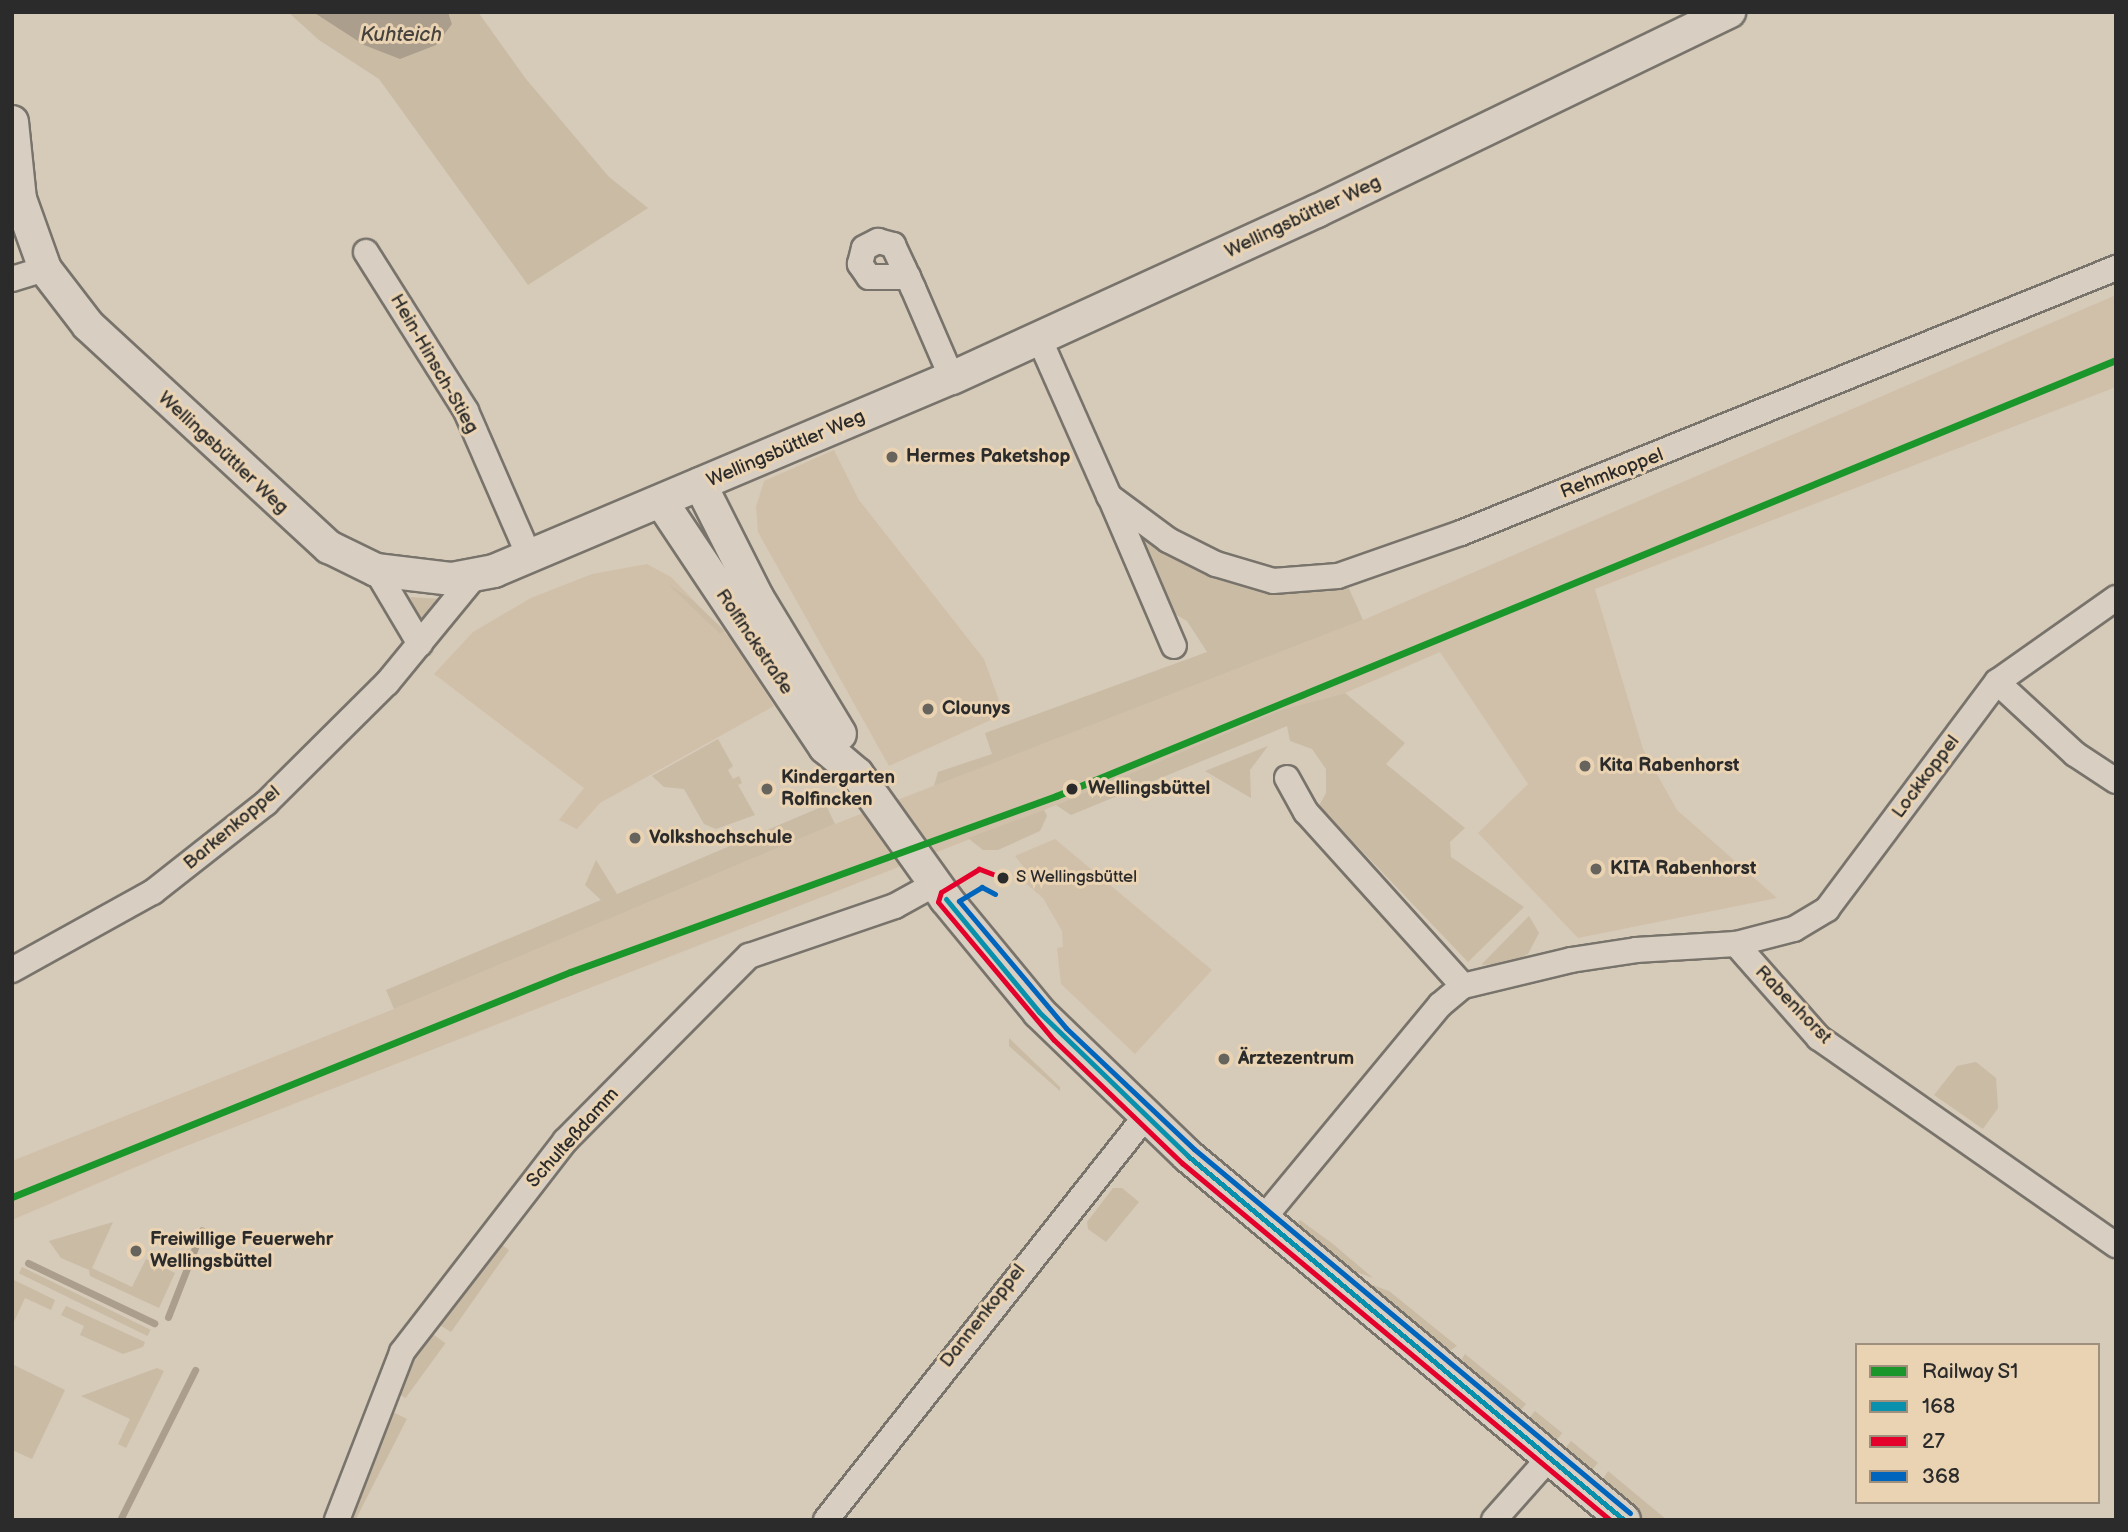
<!DOCTYPE html>
<meta charset="utf-8">
<style>
body{margin:0}
#map{position:relative;width:2128px;height:1532px;overflow:hidden;background:#d6cab9;font-family:"Balsamiq Sans",sans-serif}
div>[style]{position:absolute}
[style*='--x']{left:calc(var(--x)*1px);top:calc(var(--y)*1px);width:calc(var(--w)*1px);rotate:calc(var(--a)*1deg)}
.built>*{inset:0;background:#d1c0a9}
.green>*{inset:0;background:#cabba5;transform-origin:0 0}
.water>*{inset:0;background:#ab9e8c}
.stream>*{height:7px;margin:-3.5px;padding:0 3.5px;transform-origin:3.5px;border-radius:3.5px;background:#ab9e8c}
.roads{filter:drop-shadow(2px 0 #78736b) drop-shadow(-2px 0 #78736b) drop-shadow(0 2px #78736b) drop-shadow(0 -2px #78736b)}
.minor>*{height:24px;margin:-12px;padding:0 12px;transform-origin:12px;border-radius:12px;background:#d8cfc2}
.major>*{height:32px;margin:-16px;padding:0 16px;transform-origin:16px;border-radius:16px;background:#d8cfc2}
.bus-1>*{height:5px;margin:-2.5px;padding:0 2.5px;transform-origin:2.5px;border-radius:2.5px;background:#0990ad}
.bus-2>*{height:5px;margin:-2.5px;padding:0 2.5px;transform-origin:2.5px;border-radius:2.5px;background:#e4002b}
.bus-3>*{height:5px;margin:-2.5px;padding:0 2.5px;transform-origin:2.5px;border-radius:2.5px;background:#0065bd}
.rail-1>*{height:7px;margin:-3.5px;padding:0 3.5px;transform-origin:3.5px;border-radius:3.5px;background:#1a962b}
.dots>*{width:19px;height:19px;translate:-50% -50%;box-sizing:border-box;border:4px solid #ead3b2;border-radius:50%}
span{translate:-50% -50%;white-space:nowrap;text-align:center;line-height:1.15;-webkit-text-stroke:6px #ead3b2;paint-order:stroke}
.bus-label{font-size:17px;color:#2b2b2b}
.left{translate:0 -50%;text-align:left}
.street-label{font-size:19px;color:#2b2b2b}
.poi-label{font-size:19px;color:#2b2b2b;font-weight:700}
.stop-label{font-size:19px;color:#2b2b2b;font-weight:700}
.water-label{font-size:21px;color:#46433e;font-style:italic}
.frame{position:absolute;inset:0;border:14px solid #2b2b2b;pointer-events:none}
.legend{position:absolute;left:1855px;top:1343px;width:245px;height:161px;box-sizing:border-box;background:#ead3b2;border:2px solid #9e907c;margin:0;padding:9px 12px;list-style:none;font-size:21px;color:#2b2b2b}
.legend li{display:flex;align-items:center;gap:14px;height:35px}
.legend b{width:35px;border:2px solid #9e907c}
</style>
<div id="map">
<div class="built">
<i style="clip-path:polygon(2116px 295px,2116px 387px,1595px 589px,1643px 749px,1677px 810px,1777px 898px,1578px 938px,1478px 833px,1528px 784px,1440px 652px,1345px 693px,1281px 710px,1044px 810px,171px 1152px,12px 1220px,12px 1161px,394px 1009px,835px 824px,1363px 620px)"></i>
<i style="clip-path:polygon(834px 450px,859px 500px,984px 659px,1004px 714px,889px 766px,758px 532px,756px 507px,764px 481px)"></i>
<i style="clip-path:polygon(647px 564px,671px 577px,735px 643px,774px 706px,600px 803px,577px 829px,559px 820px,584px 788px,434px 674px,473px 632px,531px 598px,592px 574px)"></i>
<i style="clip-path:polygon(1055px 839px,1212px 970px,1135px 1054px,1061px 984px,1057px 948px,1063px 947px,1062px 931px,1043px 898px,1023px 881px,1029px 874px,1015px 856px)"></i>
</div>
<div class="green">
<i style="clip-path:polygon(288px 12px,313px 12px,364px 45px,452px 24px,448px 12px,478px 12px,526px 79px,609px 177px,648px 208px,528px 285px,379px 79px,319px 40px)"></i>
<i style="clip-path:polygon(1130px 528px,1190px 561px,1347px 584px,1363px 620px,934px 786px,938px 772px,992px 754px,985px 733px,1207px 652px,1187px 621px,1166px 609px)"></i>
<i style="clip-path:polygon(668px 584px,692px 600px,725px 631px,720px 634px)"></i>
<i style="clip-path:polygon(410px 597px,442px 599px,423px 624px)"></i>
<i style="clip-path:polygon(1345px 693px,1405px 743px,1386px 764px,1465px 828px,1450px 842px,1451px 857px,1524px 907px,1468px 962px,1319px 806px,1326px 793px,1326px 769px,1312px 749px,1290px 741px,1287px 726px,1071px 815px,1056px 805px,1281px 710px)"></i>
<i style="clip-path:polygon(718px 739px,733px 766px,728px 770px,733px 779px,739px 776px,742px 783px,738px 785px,755px 815px,716px 829px,704px 824px,684px 789px,664px 787px,652px 776px)"></i>
<i style="clip-path:polygon(1268px 746px,1250px 770px,1251px 798px,1205px 771px)"></i>
<i style="clip-path:polygon(826px 805px,835px 824px,394px 1009px,386px 990px,601px 900px,585px 885px,596px 860px,617px 894px)"></i>
<i style="clip-path:polygon(1044px 810px,1047px 816px,1040px 831px,998px 850px,983px 850px,968px 838px)"></i>
<i style="clip-path:polygon(1529px 916px,1539px 933px,1528px 954px,1509px 963px,1481px 965px)"></i>
<i style="clip-path:polygon(1009px 1038px,1060px 1087px,1060px 1091px,1009px 1046px)"></i>
<i style="clip-path:polygon(1976px 1062px,1996px 1078px,1998px 1108px,1983px 1129px,1934px 1095px,1957px 1066px)"></i>
<i style="clip-path:polygon(1113px 1188px,1122px 1188px,1139px 1202px,1106px 1242px,1088px 1229px,1087px 1222px)"></i>
<i style="clip-path:polygon(1300px 1220px,1333px 1244px,1373px 1278px,1343px 1267px,1295px 1226px)"></i>
<i style="clip-path:polygon(113px 1222px,92px 1268px,132px 1287px,146px 1259px,175px 1273px,159px 1308px,90px 1276px,89px 1270px,61px 1258px,49px 1241px)"></i>
<i style="clip-path:polygon(498px 1242px,509px 1250px,451px 1332px,435px 1322px)"></i>
<i style="left:22px;top:1267px;width:143px;height:7px;rotate:26deg"></i>
<i style="clip-path:polygon(1348px 1276px,1389px 1291px,1457px 1346px,1445px 1354px)"></i>
<i style="clip-path:polygon(14px 1280px,55px 1300px,51px 1310px,25px 1298px,12px 1326px)"></i>
<i style="clip-path:polygon(66px 1306px,145px 1342px,143px 1347px,123px 1354px,80px 1335px,84px 1326px,61px 1315px)"></i>
<i style="left:430px;top:1332px;width:19px;height:68px;rotate:36deg"></i>
<i style="clip-path:polygon(1465px 1354px,1526px 1404px,1520px 1411px,1514px 1412px,1458px 1365px)"></i>
<i style="clip-path:polygon(12px 1364px,65px 1390px,32px 1459px,12px 1450px)"></i>
<i style="clip-path:polygon(157px 1368px,164px 1371px,126px 1448px,118px 1444px,130px 1419px,81px 1396px)"></i>
<i style="left:389px;top:1410px;width:20px;height:118px;rotate:27deg"></i>
<i style="left:1535px;top:1411px;width:35px;height:14px;rotate:39deg"></i>
<i style="clip-path:polygon(1571px 1441px,1598px 1463px,1591px 1471px,1585px 1471px,1562px 1452px)"></i>
<i style="clip-path:polygon(1608px 1471px,1667px 1520px,1644px 1520px,1600px 1484px)"></i>
</div>
<div class="water">
<i style="clip-path:polygon(313px 12px,448px 12px,452px 24px,436px 45px,400px 59px,364px 45px)"></i>
</div>
<div class="stream">
<i style="--x:28;--y:1263;--w:140;--a:25.5"></i>
<i style="--x:168;--y:1317;--w:93;--a:-68.7"></i>
<i style="--x:120;--y:1520;--w:168;--a:-63.4"></i>
</div>
<div class="roads">
<div class="minor">
<i style="--x:366;--y:252;--w:188;--a:57.8"></i>
<i style="--x:466;--y:411;--w:158;--a:66.5"></i>
<i style="--x:908;--y:277;--w:39;--a:180"></i>
<i style="--x:869;--y:277;--w:16;--a:-125"></i>
<i style="--x:860;--y:264;--w:16;--a:-76"></i>
<i style="--x:864;--y:248;--w:16;--a:-27"></i>
<i style="--x:878;--y:241;--w:16;--a:15"></i>
<i style="--x:893;--y:245;--w:26;--a:65"></i>
<i style="--x:904;--y:269;--w:9;--a:63"></i>
<i style="--x:908;--y:277;--w:12;--a:66"></i>
<i style="--x:913;--y:288;--w:98;--a:66.6"></i>
<i style="--x:12;--y:279;--w:34;--a:-17"></i>
<i style="--x:1039;--y:338;--w:173;--a:66.1"></i>
<i style="--x:1109;--y:496;--w:74;--a:36.7"></i>
<i style="--x:1168;--y:540;--w:54;--a:26.6"></i>
<i style="--x:1216;--y:564;--w:59;--a:16.6"></i>
<i style="--x:1273;--y:581;--w:65;--a:-4.4"></i>
<i style="--x:1338;--y:576;--w:130;--a:-19.3"></i>
<i style="--x:1461;--y:533;--w:707;--a:-22.03"></i>
<i style="--x:1110;--y:497;--w:162;--a:66.8"></i>
<i style="--x:376;--y:570;--w:86;--a:59.3"></i>
<i style="--x:1997;--y:682;--w:106;--a:42.7"></i>
<i style="--x:2075;--y:754;--w:49;--a:33.4"></i>
<i style="--x:1287;--y:778;--w:39;--a:61"></i>
<i style="--x:1306;--y:812;--w:234;--a:47.9"></i>
<i style="--x:1736;--y:944;--w:60;--a:-14.5"></i>
<i style="--x:1794;--y:929;--w:39;--a:-31"></i>
<i style="--x:1827;--y:909;--w:284;--a:-53.2"></i>
<i style="--x:1997;--y:682;--w:146;--a:-35.2"></i>
<i style="--x:12;--y:970;--w:161;--a:-29"></i>
<i style="--x:153;--y:892;--w:144;--a:-38.2"></i>
<i style="--x:266;--y:803;--w:170;--a:-44.8"></i>
<i style="--x:387;--y:683;--w:139;--a:-50.6"></i>
<i style="--x:1262;--y:1220;--w:279;--a:-50.4"></i>
<i style="--x:1440;--y:1005;--w:30;--a:-40"></i>
<i style="--x:1463;--y:986;--w:111;--a:-13.5"></i>
<i style="--x:1571;--y:960;--w:66;--a:-8.7"></i>
<i style="--x:1636;--y:950;--w:100;--a:-3.4"></i>
<i style="--x:1736;--y:944;--w:125;--a:48.6"></i>
<i style="--x:1819;--y:1038;--w:362;--a:34.9"></i>
<i style="--x:337;--y:1520;--w:180;--a:-68.8"></i>
<i style="--x:402;--y:1352;--w:267;--a:-52.3"></i>
<i style="--x:565;--y:1141;--w:261;--a:-45.2"></i>
<i style="--x:749;--y:956;--w:154;--a:-18.9"></i>
<i style="--x:895;--y:906;--w:46;--a:-28.8"></i>
<i style="--x:826;--y:1520;--w:514;--a:-51.64"></i>
<i style="--x:1494;--y:1520;--w:84;--a:-48.4"></i>
</div>
<div class="major">
<i style="--x:12;--y:122;--w:77;--a:84.1"></i>
<i style="--x:20;--y:199;--w:74;--a:70.3"></i>
<i style="--x:45;--y:269;--w:71;--a:52.5"></i>
<i style="--x:88;--y:325;--w:328;--a:42.7"></i>
<i style="--x:329;--y:547;--w:52;--a:26.1"></i>
<i style="--x:376;--y:570;--w:77;--a:6.8"></i>
<i style="--x:452;--y:579;--w:43;--a:-10.8"></i>
<i style="--x:494;--y:571;--w:497;--a:-22.9"></i>
<i style="--x:952;--y:378;--w:401;--a:-24.6"></i>
<i style="--x:1317;--y:211;--w:458;--a:-25.8"></i>
<i style="--x:700;--y:484;--w:127;--a:63.2"></i>
<i style="--x:757;--y:597;--w:160;--a:58.8"></i>
<i style="--x:661;--y:501;--w:296;--a:56.3"></i>
<i style="--x:825;--y:747;--w:42;--a:40.2"></i>
<i style="--x:857;--y:774;--w:153;--a:54.5"></i>
<i style="--x:946;--y:899;--w:146;--a:50.5"></i>
<i style="--x:1039;--y:1012;--w:207;--a:44"></i>
<i style="--x:1188;--y:1156;--w:568;--a:39.86"></i>
</div>
</div>
<div class="bus-1">
<i style="--x:946;--y:899;--w:146;--a:50.5"></i>
<i style="--x:1039;--y:1012;--w:207;--a:44"></i>
<i style="--x:1188;--y:1156;--w:568;--a:39.86"></i>
</div>
<div class="bus-2">
<i style="--x:1003;--y:878;--w:26;--a:-159"></i>
<i style="--x:979;--y:869;--w:44;--a:148.8"></i>
<i style="--x:941;--y:892;--w:10;--a:107"></i>
<i style="--x:938;--y:902;--w:180;--a:50"></i>
<i style="--x:1054;--y:1040;--w:178;--a:43.9"></i>
<i style="--x:1182;--y:1163;--w:557;--a:39.83"></i>
</div>
<div class="bus-3">
<i style="--x:995;--y:894;--w:15;--a:-152"></i>
<i style="--x:982;--y:887;--w:27;--a:149"></i>
<i style="--x:959;--y:901;--w:166;--a:49.9"></i>
<i style="--x:1066;--y:1028;--w:176;--a:43.4"></i>
<i style="--x:1194;--y:1149;--w:568;--a:39.86"></i>
</div>
<div class="rail-1">
<i style="--x:12;--y:1197;--w:602;--a:-21.96"></i>
<i style="--x:570;--y:972;--w:517;--a:-19.91"></i>
<i style="--x:1056;--y:796;--w:1146;--a:-22.36"></i>
</div>
<div class="dots">
<i style="left:892px;top:457px;background:#67635d"></i>
<i style="left:928px;top:709px;background:#67635d"></i>
<i style="left:1585px;top:766px;background:#67635d"></i>
<i style="left:767px;top:789px;background:#67635d"></i>
<i style="left:1072px;top:789px;background:#2b2b2b"></i>
<i style="left:635px;top:838px;background:#67635d"></i>
<i style="left:1596px;top:869px;background:#67635d"></i>
<i style="left:1003px;top:878px;background:#2b2b2b"></i>
<i style="left:1224px;top:1059px;background:#67635d"></i>
<i style="left:136px;top:1251px;background:#67635d"></i>
</div>
<div class="bus-label">
<span class="left" style="left:1016px;top:878px">S Wellingsbüttel</span>
</div>
<div class="street-label">
<span style="left:1303px;top:217px;rotate:-25deg">Wellingsbüttler Weg</span>
<span style="left:434px;top:364px;rotate:60deg">Hein-Hinsch-Stieg</span>
<span style="left:786px;top:449px;rotate:-23deg">Wellingsbüttler Weg</span>
<span style="left:223px;top:453px;rotate:43deg">Wellingsbüttler Weg</span>
<span style="left:1612px;top:474px;rotate:-21deg">Rehmkoppel</span>
<span style="left:754px;top:642px;rotate:56deg">Rolfinckstraße</span>
<span style="left:1926px;top:777px;rotate:-53deg">Lockkoppel</span>
<span style="left:232px;top:828px;rotate:-40deg">Barkenkoppel</span>
<span style="left:1793px;top:1005px;rotate:46deg">Rabenhorst</span>
<span style="left:573px;top:1138px;rotate:-48deg">Schulteßdamm</span>
<span style="left:983px;top:1316px;rotate:-52deg">Dannenkoppel</span>
</div>
<div class="poi-label">
<span class="left" style="left:906px;top:457px">Hermes Paketshop</span>
<span class="left" style="left:942px;top:709px">Clounys</span>
<span class="left" style="left:1599px;top:766px">Kita Rabenhorst</span>
<span class="left" style="left:781px;top:789px">Kindergarten<br>Rolfincken</span>
<span class="left" style="left:649px;top:838px">Volkshochschule</span>
<span class="left" style="left:1610px;top:869px">KITA Rabenhorst</span>
<span class="left" style="left:1238px;top:1059px">Ärztezentrum</span>
<span class="left" style="left:150px;top:1251px">Freiwillige Feuerwehr<br>Wellingsbüttel</span>
</div>
<div class="stop-label">
<span class="left" style="left:1088px;top:789px">Wellingsbüttel</span>
</div>
<div class="water-label">
<span style="left:401px;top:35px">Kuhteich</span>
</div>
<div class="frame"></div>
<ul class="legend">
<li><b style="height:9px;background:#1a962b"></b>Railway S1</li>
<li><b style="height:9px;background:#0990ad"></b>168</li>
<li><b style="height:9px;background:#e4002b"></b>27</li>
<li><b style="height:9px;background:#0065bd"></b>368</li>
</ul>
</div>
